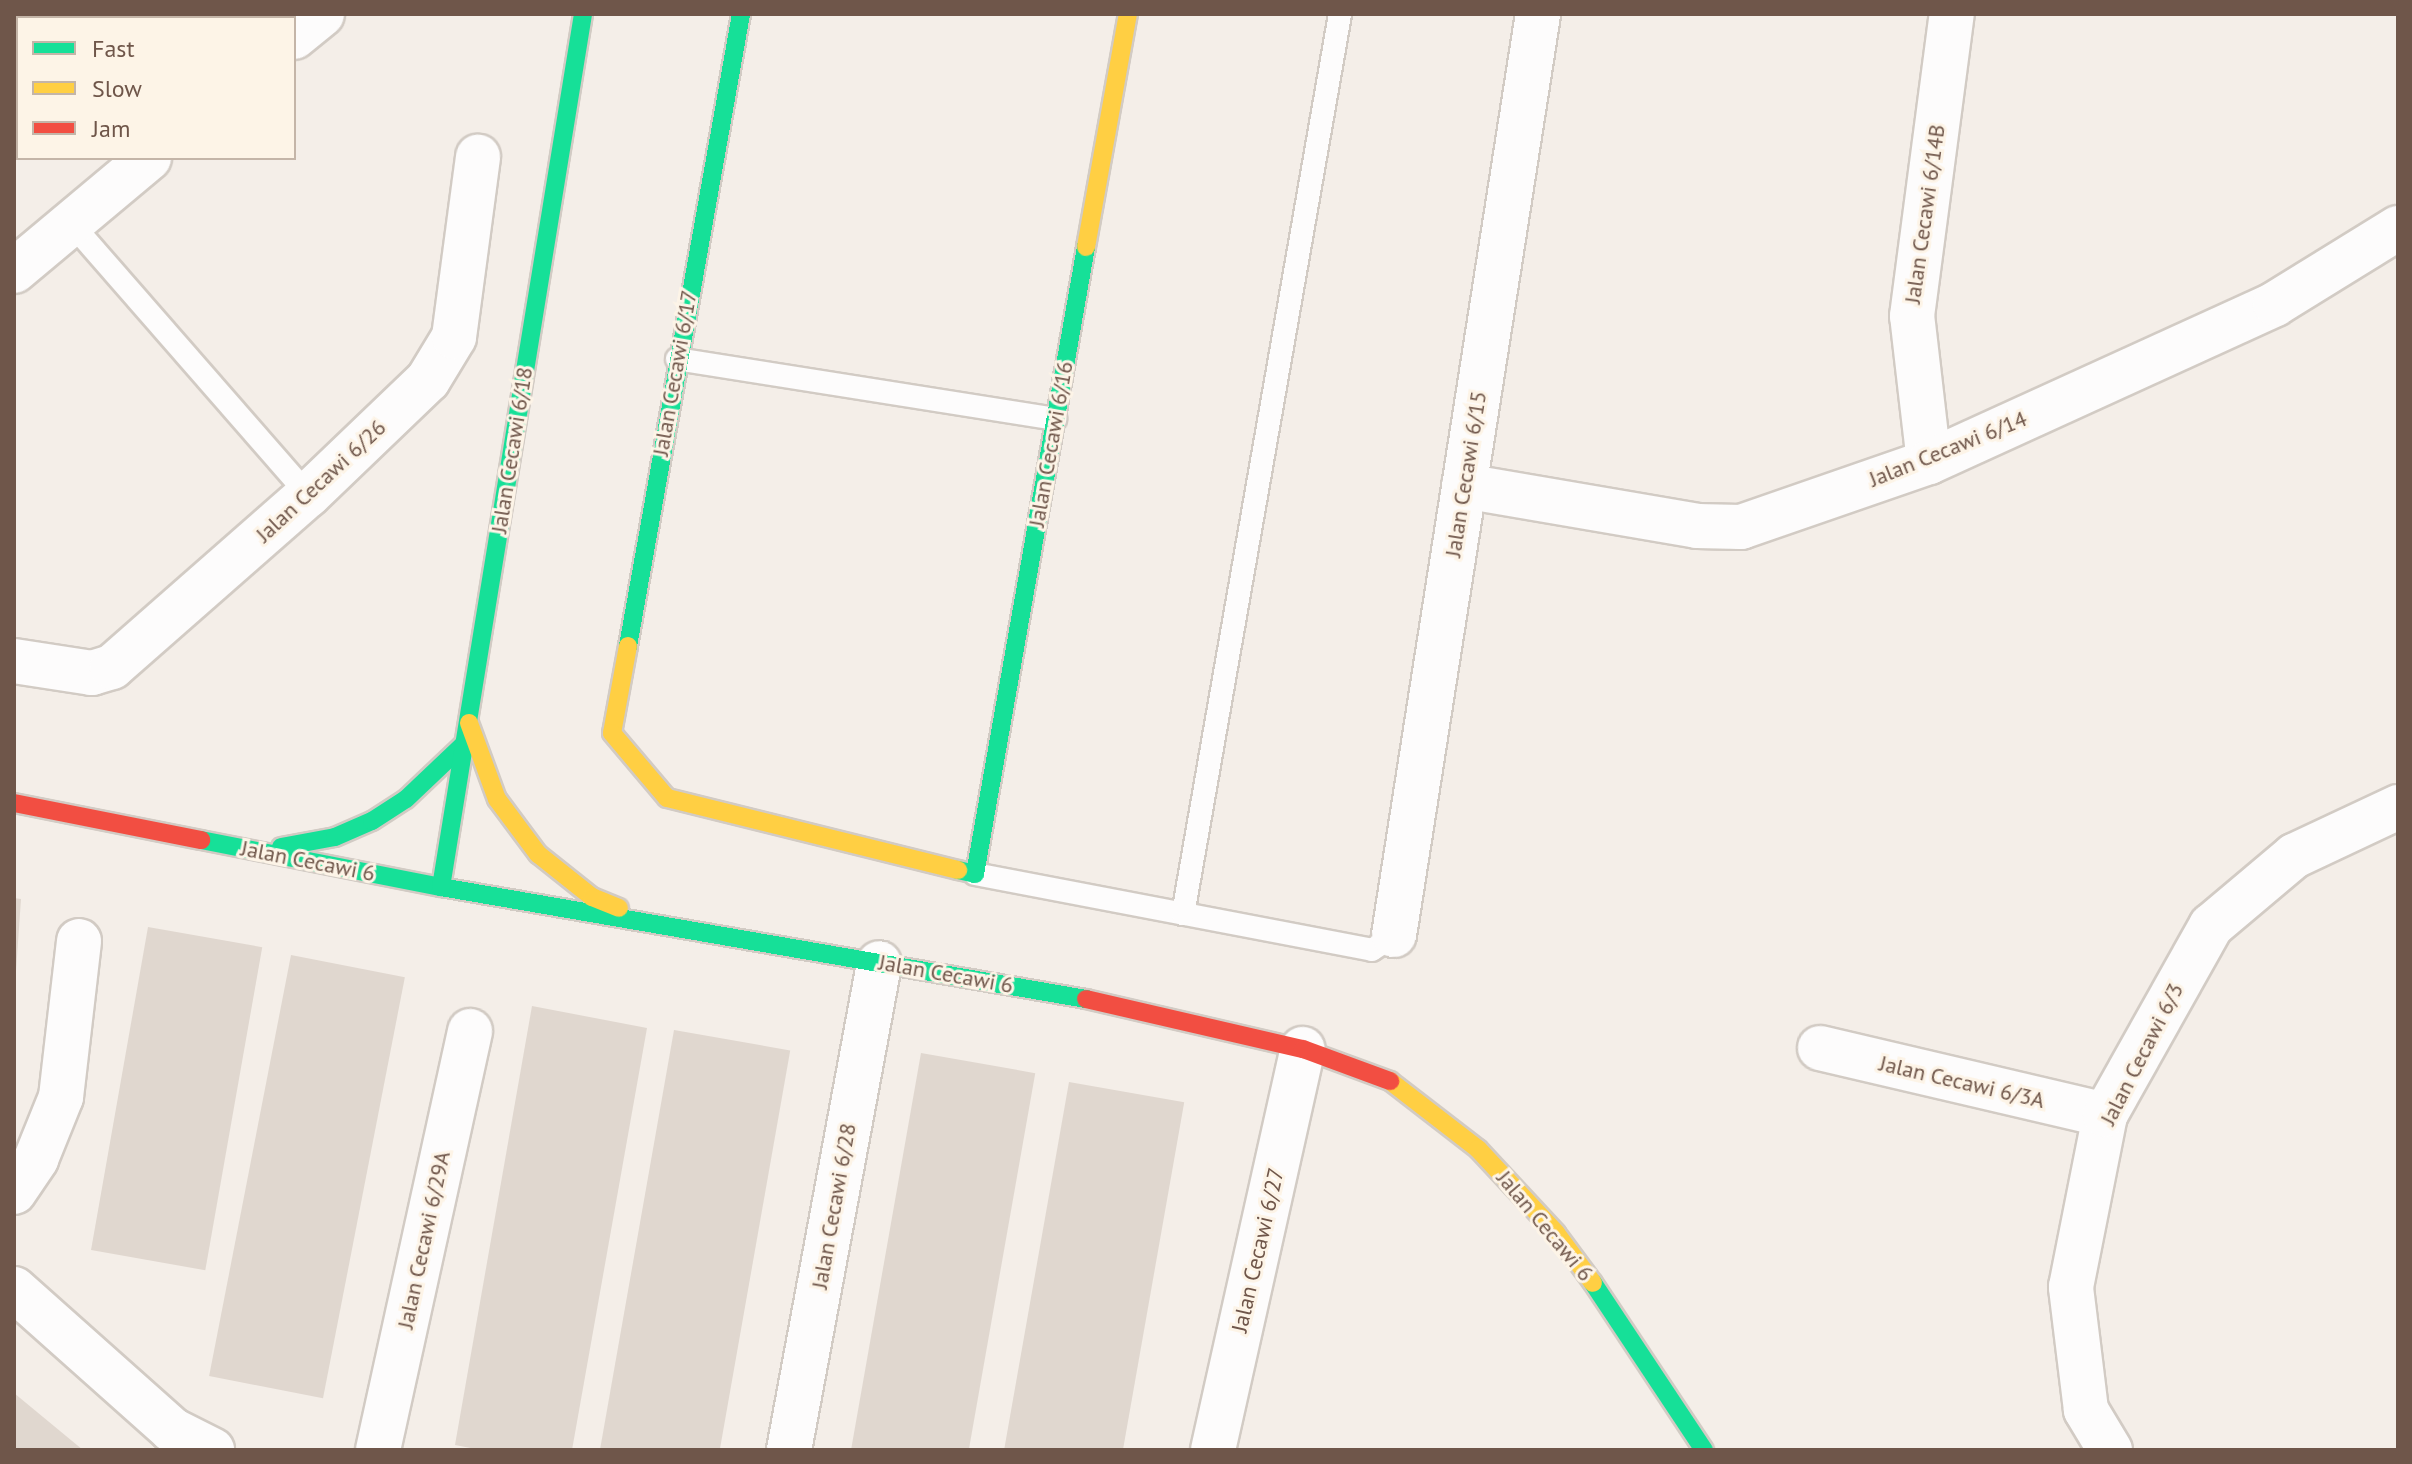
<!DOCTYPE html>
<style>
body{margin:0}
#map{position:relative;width:2412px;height:1464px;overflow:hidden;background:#f4eee8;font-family:"PT Sans",sans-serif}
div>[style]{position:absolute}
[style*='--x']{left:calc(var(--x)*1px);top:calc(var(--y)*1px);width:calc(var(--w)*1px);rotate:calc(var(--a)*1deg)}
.building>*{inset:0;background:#e0d7cf;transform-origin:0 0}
.roads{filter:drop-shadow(2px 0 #d2cbc4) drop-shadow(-2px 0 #d2cbc4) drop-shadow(0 2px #d2cbc4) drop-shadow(0 -2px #d2cbc4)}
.lane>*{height:22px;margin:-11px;padding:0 11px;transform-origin:11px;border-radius:11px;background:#fdfcfc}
.street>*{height:44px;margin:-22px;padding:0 22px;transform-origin:22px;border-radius:22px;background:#fdfcfc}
.fast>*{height:18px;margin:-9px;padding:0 9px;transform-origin:9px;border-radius:9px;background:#16e098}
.slow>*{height:18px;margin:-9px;padding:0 9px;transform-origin:9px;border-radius:9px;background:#ffcf43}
.jam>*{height:18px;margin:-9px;padding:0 9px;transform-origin:9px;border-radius:9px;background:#f24e42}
span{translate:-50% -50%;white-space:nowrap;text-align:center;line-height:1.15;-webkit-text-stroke:6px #fdf4e7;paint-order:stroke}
.street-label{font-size:22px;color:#6f564a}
.frame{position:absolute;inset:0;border:16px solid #6f564a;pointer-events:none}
.legend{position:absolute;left:16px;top:16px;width:280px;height:144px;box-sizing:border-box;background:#fdf4e7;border:2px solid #c4b5a8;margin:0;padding:10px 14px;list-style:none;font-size:24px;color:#6f564a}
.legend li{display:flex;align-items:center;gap:16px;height:40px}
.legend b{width:40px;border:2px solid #c4b5a8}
</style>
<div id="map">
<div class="building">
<i style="clip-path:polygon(14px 898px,21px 899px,16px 971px,14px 971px)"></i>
<i style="left:148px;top:927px;width:116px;height:328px;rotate:10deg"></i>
<i style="left:291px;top:955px;width:116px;height:429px;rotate:11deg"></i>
<i style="clip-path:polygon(532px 1006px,647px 1028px,572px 1450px,481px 1450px,455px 1445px)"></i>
<i style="left:674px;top:1030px;width:118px;height:426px;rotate:10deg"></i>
<i style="left:921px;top:1053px;width:116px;height:403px;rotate:10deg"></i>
<i style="left:1069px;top:1082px;width:117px;height:374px;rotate:10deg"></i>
<i style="clip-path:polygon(14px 1393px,83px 1450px,14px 1450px)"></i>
</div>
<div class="roads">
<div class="lane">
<i style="--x:71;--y:223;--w:361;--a:48.9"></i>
<i style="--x:677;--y:359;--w:383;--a:9"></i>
<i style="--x:975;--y:874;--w:404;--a:10.8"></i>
<i style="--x:1372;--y:950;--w:27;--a:-34"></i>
<i style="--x:1183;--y:914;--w:914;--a:-80.1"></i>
</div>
<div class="street">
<i style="--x:294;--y:37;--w:36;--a:-39"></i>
<i style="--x:14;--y:271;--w:176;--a:-39.9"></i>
<i style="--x:1929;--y:462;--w:147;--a:-96.6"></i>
<i style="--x:1912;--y:316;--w:305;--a:-82.5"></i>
<i style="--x:1464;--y:486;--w:236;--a:9.7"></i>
<i style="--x:1697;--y:526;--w:44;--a:1.3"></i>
<i style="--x:1741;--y:527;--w:199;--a:-19.1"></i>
<i style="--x:1929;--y:462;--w:380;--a:-24.5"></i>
<i style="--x:2275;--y:304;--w:145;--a:-31.7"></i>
<i style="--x:14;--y:661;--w:79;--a:8.7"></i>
<i style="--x:92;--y:673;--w:21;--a:-17"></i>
<i style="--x:112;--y:667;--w:261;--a:-41.3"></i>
<i style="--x:308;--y:495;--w:166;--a:-43.8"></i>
<i style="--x:428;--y:380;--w:50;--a:-58.8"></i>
<i style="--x:454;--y:337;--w:182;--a:-82.4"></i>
<i style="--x:1394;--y:935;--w:932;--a:-81.11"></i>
<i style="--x:1820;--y:1048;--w:293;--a:13.2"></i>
<i style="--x:14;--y:1192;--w:40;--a:-56"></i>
<i style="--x:36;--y:1159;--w:67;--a:-68"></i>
<i style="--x:61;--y:1097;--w:157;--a:-83.4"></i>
<i style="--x:14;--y:1289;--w:212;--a:41.7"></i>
<i style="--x:172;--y:1430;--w:45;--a:26.6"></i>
<i style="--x:378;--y:1450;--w:429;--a:-77.6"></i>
<i style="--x:789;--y:1450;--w:495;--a:-79.5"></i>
<i style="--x:1213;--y:1450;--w:411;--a:-77.4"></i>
<i style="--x:2110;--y:1450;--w:47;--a:-121"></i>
<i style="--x:2086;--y:1410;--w:124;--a:-97"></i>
<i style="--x:2071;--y:1287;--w:175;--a:-78.8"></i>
<i style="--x:2105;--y:1115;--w:217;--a:-60.7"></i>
<i style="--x:2211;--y:926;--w:109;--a:-40.1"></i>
<i style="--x:2294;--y:856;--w:115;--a:-25.2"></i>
</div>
<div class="fast">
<i style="--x:628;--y:646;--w:642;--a:-79.86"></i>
<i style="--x:201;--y:840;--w:245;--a:11.1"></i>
<i style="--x:441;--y:887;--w:655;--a:9.85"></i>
<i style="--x:281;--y:847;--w:55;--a:-10.5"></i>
<i style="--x:335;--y:837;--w:40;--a:-23.4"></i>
<i style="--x:372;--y:821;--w:40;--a:-32.9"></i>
<i style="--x:406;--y:799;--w:80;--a:-43.5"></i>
<i style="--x:958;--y:870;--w:17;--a:13"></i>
<i style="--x:975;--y:874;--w:637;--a:-79.96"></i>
<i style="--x:441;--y:887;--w:884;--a:-80.76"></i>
<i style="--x:1593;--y:1283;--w:201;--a:56.4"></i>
</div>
<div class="slow">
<i style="--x:1086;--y:247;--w:237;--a:-79.8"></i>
<i style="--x:628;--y:646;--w:88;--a:100.4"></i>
<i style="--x:612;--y:733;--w:85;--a:49.8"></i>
<i style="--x:667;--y:798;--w:300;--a:13.9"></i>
<i style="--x:469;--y:723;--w:81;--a:69.8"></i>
<i style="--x:497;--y:799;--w:69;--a:53.3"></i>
<i style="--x:538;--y:854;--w:69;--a:38.5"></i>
<i style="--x:592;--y:897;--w:29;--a:22"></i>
<i style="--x:1390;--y:1081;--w:111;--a:37.7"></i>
<i style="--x:1478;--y:1149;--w:115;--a:47.1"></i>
<i style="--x:1556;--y:1233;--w:62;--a:53.5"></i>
</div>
<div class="jam">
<i style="--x:14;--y:803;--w:191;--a:11.2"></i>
<i style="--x:1086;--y:999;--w:223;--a:13"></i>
<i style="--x:1303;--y:1049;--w:93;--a:20.2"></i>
</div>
</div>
<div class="street-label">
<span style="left:1925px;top:214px;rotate:-82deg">Jalan Cecawi 6/14B</span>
<span style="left:675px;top:373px;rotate:-80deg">Jalan Cecawi 6/17</span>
<span style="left:1051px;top:444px;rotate:-80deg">Jalan Cecawi 6/16</span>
<span style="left:1948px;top:449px;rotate:-22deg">Jalan Cecawi 6/14</span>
<span style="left:512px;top:450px;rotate:-81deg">Jalan Cecawi 6/18</span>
<span style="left:1466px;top:474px;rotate:-81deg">Jalan Cecawi 6/15</span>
<span style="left:321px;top:481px;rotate:-43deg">Jalan Cecawi 6/26</span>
<span style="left:308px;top:861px;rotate:11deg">Jalan Cecawi 6</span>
<span style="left:946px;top:974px;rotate:10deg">Jalan Cecawi 6</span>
<span style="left:2142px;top:1054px;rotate:-63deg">Jalan Cecawi 6/3</span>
<span style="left:1962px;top:1082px;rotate:13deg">Jalan Cecawi 6/3A</span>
<span style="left:834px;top:1206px;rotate:-80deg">Jalan Cecawi 6/28</span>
<span style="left:1545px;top:1226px;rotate:50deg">Jalan Cecawi 6</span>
<span style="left:424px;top:1240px;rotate:-78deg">Jalan Cecawi 6/29A</span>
<span style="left:1258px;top:1250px;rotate:-77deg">Jalan Cecawi 6/27</span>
</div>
<div class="frame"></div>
<ul class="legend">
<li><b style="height:10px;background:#16e098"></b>Fast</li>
<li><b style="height:10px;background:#ffcf43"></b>Slow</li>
<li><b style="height:10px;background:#f24e42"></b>Jam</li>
</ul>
</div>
